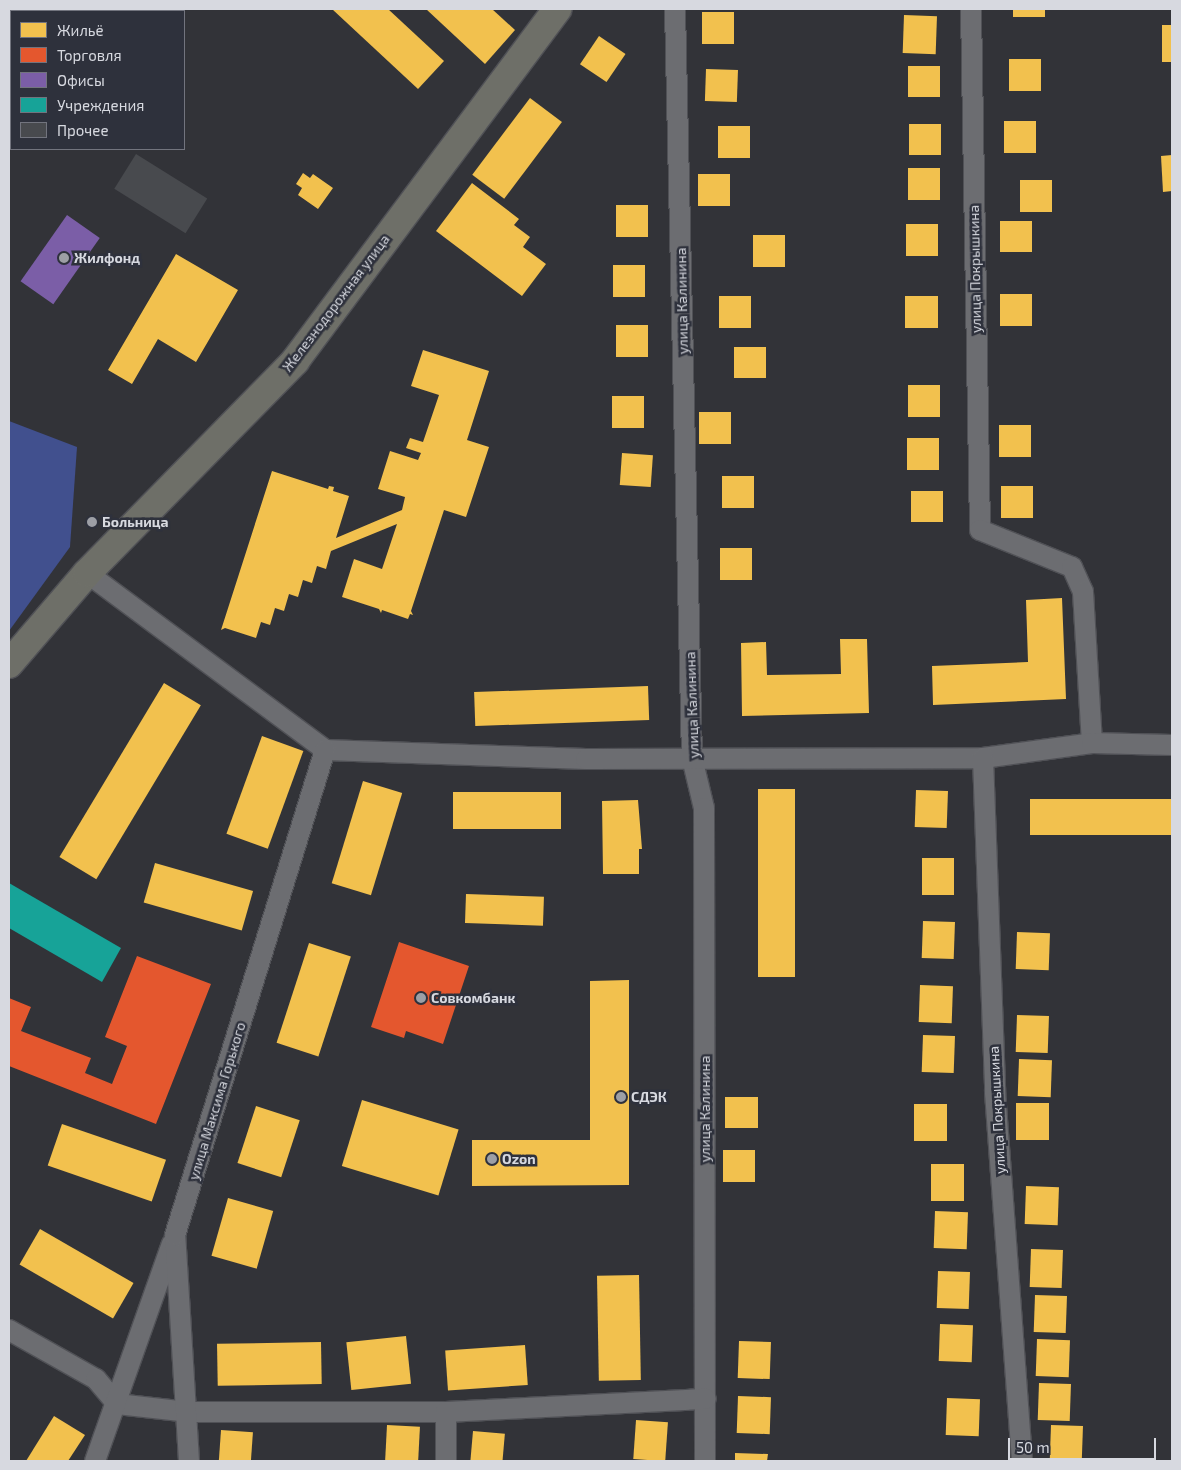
<!DOCTYPE html>
<meta charset="utf-8">
<style>
body{margin:0}
#map{position:relative;width:1181px;height:1470px;overflow:hidden;background:#323338;font-family:"Exo 2",sans-serif}
div>[style]{position:absolute}
[style*='--x']{left:calc(var(--x)*1px);top:calc(var(--y)*1px);width:calc(var(--w)*1px);rotate:calc(var(--a)*1deg)}
.forest>*{inset:0;background:#41508e}
.homes>*{inset:0;background:#f2c14e;transform-origin:0 0}
.shops>*{inset:0;background:#e4572e}
.offices>*{inset:0;background:#7b5ea7;transform-origin:0 0}
.public>*{inset:0;background:#17a398}
.building>*{inset:0;background:#484a4e;transform-origin:0 0}
.roads{filter:drop-shadow(1px 0 #505156) drop-shadow(-1px 0 #505156) drop-shadow(0 1px #505156) drop-shadow(0 -1px #505156)}
.minor>*{height:20px;margin:-10px;padding:0 10px;transform-origin:10px;border-radius:10px;background:#6c6d71}
.primary>*{height:28px;margin:-14px;padding:0 14px;transform-origin:14px;border-radius:14px;background:#6e6f68}
.rail>*{height:5.5px;margin-top:-2.75px;transform-origin:0;background:repeating-linear-gradient(90deg,#2e313c 0 11px,#6f7074 0 22px);box-sizing:border-box;border-block:1px solid #6f7074}
.dots>*{width:14px;height:14px;translate:-50% -50%;box-sizing:border-box;border:2px solid #2e313c;border-radius:50%}
span{translate:-50% -50%;white-space:nowrap;text-align:center;line-height:1.15;-webkit-text-stroke:5px #2e313c;paint-order:stroke}
.poi-label{font-size:14px;color:#d7d9e0;font-weight:700}
.left{translate:0 -50%;text-align:left}
.street-label{font-size:14px;color:#d7d9e0}
.frame{position:absolute;inset:0;border:10px solid #d7d9e0;pointer-events:none}
.legend{position:absolute;left:10px;top:10px;width:175px;height:140px;box-sizing:border-box;background:#2e313c;border:1px solid #72747e;margin:0;padding:6px 9px;list-style:none;font-size:15px;color:#d7d9e0}
.legend li{display:flex;align-items:center;gap:10px;height:25px}
.legend b{width:25px;border:1px solid #72747e}
.scale{position:absolute;left:1008px;top:1438px;width:148px;height:22px;box-sizing:border-box;border:2px solid #d7d9e0;border-top:0;padding-left:6px;font-size:15px;line-height:18px;white-space:nowrap;color:#d7d9e0;-webkit-text-stroke:4px #2e313c;paint-order:stroke}
</style>
<div id="map">
<div class="forest">
<i style="clip-path:polygon(9px 421px,77px 447px,70px 547px,9px 631px)"></i>
</div>
<div class="homes">
<i style="clip-path:polygon(332px 9px,388px 9px,444px 61px,418px 89px)"></i>
<i style="clip-path:polygon(426px 9px,492px 9px,515px 30px,485px 64px)"></i>
<i style="left:1013px;top:9px;width:32px;height:8px"></i>
<i style="left:702px;top:12px;width:32px;height:32px"></i>
<i style="left:904px;top:15px;width:33px;height:38px;rotate:2deg"></i>
<i style="left:1172px;top:25px;width:37px;height:10px;rotate:90deg"></i>
<i style="left:599px;top:36px;width:32px;height:34px;rotate:34deg"></i>
<i style="left:1009px;top:59px;width:32px;height:32px"></i>
<i style="left:908px;top:66px;width:32px;height:31px"></i>
<i style="left:706px;top:69px;width:32px;height:32px;rotate:2deg"></i>
<i style="left:530px;top:98px;width:40px;height:96px;rotate:37deg"></i>
<i style="left:1004px;top:121px;width:32px;height:32px"></i>
<i style="left:909px;top:124px;width:32px;height:31px"></i>
<i style="left:718px;top:126px;width:32px;height:32px"></i>
<i style="clip-path:polygon(1172px 155px,1172px 191px,1163px 192px,1161px 156px)"></i>
<i style="left:908px;top:168px;width:32px;height:32px"></i>
<i style="clip-path:polygon(303px 173px,310px 178px,313px 174px,333px 188px,318px 209px,298px 195px,302px 188px,296px 184px)"></i>
<i style="left:698px;top:174px;width:32px;height:32px"></i>
<i style="left:1020px;top:180px;width:32px;height:32px"></i>
<i style="clip-path:polygon(472px 183px,519px 219px,514px 225px,530px 237px,523px 247px,546px 264px,522px 296px,436px 231px)"></i>
<i style="left:616px;top:205px;width:32px;height:32px"></i>
<i style="left:1000px;top:221px;width:32px;height:31px"></i>
<i style="left:938px;top:224px;width:32px;height:32px;rotate:90deg"></i>
<i style="left:753px;top:235px;width:32px;height:32px"></i>
<i style="clip-path:polygon(176px 254px,238px 290px,196px 362px,158px 339px,132px 384px,108px 370px)"></i>
<i style="left:613px;top:265px;width:32px;height:32px"></i>
<i style="left:1000px;top:294px;width:32px;height:32px"></i>
<i style="left:719px;top:296px;width:32px;height:32px"></i>
<i style="left:905px;top:296px;width:33px;height:32px"></i>
<i style="left:616px;top:325px;width:32px;height:32px"></i>
<i style="left:734px;top:347px;width:32px;height:31px"></i>
<i style="clip-path:polygon(423px 350px,489px 371px,467px 440px,489px 447px,466px 517px,444px 510px,411px 611px,413px 615px,410px 614px,408px 619px,382px 610px,381px 613px,379px 609px,342px 597px,354px 559px,382px 569px,397px 524px,331px 551px,326px 569px,317px 566px,312px 583px,303px 580px,298px 597px,289px 594px,284px 611px,275px 608px,270px 625px,261px 622px,256px 638px,225px 628px,221px 630px,272px 471px,328px 489px,329px 486px,334px 487px,333px 491px,349px 496px,336px 538px,402px 510px,405px 497px,378px 489px,390px 451px,418px 460px,421px 453px,406px 448px,410px 438px,423px 442px,439px 395px,411px 386px)"></i>
<i style="left:908px;top:385px;width:32px;height:32px"></i>
<i style="left:612px;top:396px;width:32px;height:32px"></i>
<i style="left:699px;top:412px;width:32px;height:32px"></i>
<i style="left:999px;top:425px;width:32px;height:32px"></i>
<i style="left:907px;top:438px;width:32px;height:32px"></i>
<i style="left:622px;top:453px;width:31px;height:32px;rotate:4deg"></i>
<i style="left:722px;top:476px;width:32px;height:32px"></i>
<i style="left:1033px;top:486px;width:32px;height:32px;rotate:90deg"></i>
<i style="left:911px;top:491px;width:32px;height:31px"></i>
<i style="left:720px;top:548px;width:32px;height:32px"></i>
<i style="clip-path:polygon(1062px 598px,1066px 699px,933px 705px,932px 666px,1028px 662px,1026px 600px)"></i>
<i style="clip-path:polygon(840px 639px,867px 639px,869px 713px,742px 716px,741px 643px,766px 642px,767px 675px,841px 674px)"></i>
<i style="left:164px;top:683px;width:43px;height:203px;rotate:31deg"></i>
<i style="left:648px;top:686px;width:34px;height:174px;rotate:88deg"></i>
<i style="left:262px;top:736px;width:44px;height:104px;rotate:20deg"></i>
<i style="left:363px;top:781px;width:41px;height:107px;rotate:17deg"></i>
<i style="left:758px;top:789px;width:37px;height:188px"></i>
<i style="left:916px;top:790px;width:32px;height:37px;rotate:2deg"></i>
<i style="left:453px;top:792px;width:108px;height:37px"></i>
<i style="left:1172px;top:799px;width:36px;height:142px;rotate:90deg"></i>
<i style="clip-path:polygon(638px 800px,642px 849px,639px 849px,639px 874px,603px 874px,602px 801px)"></i>
<i style="left:922px;top:858px;width:32px;height:37px"></i>
<i style="left:155px;top:863px;width:102px;height:41px;rotate:16deg"></i>
<i style="left:466px;top:894px;width:78px;height:29px;rotate:2deg"></i>
<i style="left:923px;top:921px;width:32px;height:37px;rotate:2deg"></i>
<i style="left:1017px;top:932px;width:33px;height:37px;rotate:2deg"></i>
<i style="left:309px;top:943px;width:44px;height:105px;rotate:18deg"></i>
<i style="clip-path:polygon(629px 980px,629px 1185px,472px 1186px,472px 1140px,590px 1140px,590px 981px)"></i>
<i style="left:920px;top:985px;width:33px;height:37px;rotate:2deg"></i>
<i style="left:1017px;top:1015px;width:32px;height:37px;rotate:2deg"></i>
<i style="left:923px;top:1035px;width:32px;height:37px;rotate:2deg"></i>
<i style="left:1019px;top:1059px;width:33px;height:37px;rotate:2deg"></i>
<i style="left:725px;top:1097px;width:33px;height:31px"></i>
<i style="left:362px;top:1100px;width:101px;height:69px;rotate:17deg"></i>
<i style="left:1016px;top:1103px;width:33px;height:37px"></i>
<i style="left:914px;top:1104px;width:33px;height:37px"></i>
<i style="left:256px;top:1106px;width:46px;height:60px;rotate:18deg"></i>
<i style="left:62px;top:1124px;width:110px;height:44px;rotate:19deg"></i>
<i style="left:723px;top:1150px;width:32px;height:32px"></i>
<i style="left:931px;top:1164px;width:33px;height:37px"></i>
<i style="left:1026px;top:1186px;width:33px;height:38px;rotate:2deg"></i>
<i style="left:228px;top:1198px;width:47px;height:60px;rotate:16deg"></i>
<i style="left:935px;top:1211px;width:33px;height:37px;rotate:2deg"></i>
<i style="left:40px;top:1229px;width:108px;height:41px;rotate:30deg"></i>
<i style="left:1031px;top:1249px;width:32px;height:38px;rotate:2deg"></i>
<i style="left:938px;top:1271px;width:32px;height:37px;rotate:2deg"></i>
<i style="left:639px;top:1275px;width:105px;height:42px;rotate:89deg"></i>
<i style="left:1035px;top:1295px;width:32px;height:37px;rotate:2deg"></i>
<i style="left:940px;top:1324px;width:33px;height:37px;rotate:2deg"></i>
<i style="left:406px;top:1336px;width:48px;height:60px;rotate:84deg"></i>
<i style="left:1037px;top:1339px;width:33px;height:37px;rotate:2deg"></i>
<i style="left:739px;top:1341px;width:32px;height:37px;rotate:2deg"></i>
<i style="left:321px;top:1342px;width:42px;height:104px;rotate:89deg"></i>
<i style="left:525px;top:1345px;width:40px;height:80px;rotate:86deg"></i>
<i style="left:1039px;top:1383px;width:32px;height:37px;rotate:2deg"></i>
<i style="left:738px;top:1396px;width:33px;height:37px;rotate:2deg"></i>
<i style="left:947px;top:1398px;width:33px;height:37px;rotate:2deg"></i>
<i style="clip-path:polygon(54px 1416px,85px 1435px,68px 1461px,26px 1461px)"></i>
<i style="left:636px;top:1420px;width:32px;height:39px;rotate:4deg"></i>
<i style="left:387px;top:1425px;width:33px;height:36px;rotate:3deg"></i>
<i style="left:1051px;top:1425px;width:32px;height:36px;rotate:2deg"></i>
<i style="left:221px;top:1430px;width:32px;height:31px;rotate:4deg"></i>
<i style="left:473px;top:1431px;width:32px;height:30px;rotate:5deg"></i>
<i style="clip-path:polygon(735px 1453px,768px 1454px,767px 1461px,735px 1461px)"></i>
</div>
<div class="shops">
<i style="clip-path:polygon(399px 942px,469px 966px,443px 1044px,406px 1031px,404px 1038px,371px 1027px)"></i>
<i style="clip-path:polygon(137px 956px,211px 984px,156px 1124px,9px 1066px,9px 998px,31px 1007px,21px 1031px,91px 1058px,85px 1073px,112px 1084px,127px 1046px,105px 1037px)"></i>
</div>
<div class="offices">
<i style="left:67px;top:215px;width:40px;height:81px;rotate:35deg"></i>
</div>
<div class="public">
<i style="clip-path:polygon(9px 883px,121px 948px,102px 982px,9px 928px)"></i>
</div>
<div class="building">
<i style="left:136px;top:154px;width:84px;height:41px;rotate:32deg"></i>
</div>
<div class="roads">
<div class="minor">
<i style="--x:675;--y:9;--w:749;--a:88.7"></i>
<i style="--x:692;--y:758;--w:51;--a:76.5"></i>
<i style="--x:704;--y:808;--w:653;--a:89.91"></i>
<i style="--x:971;--y:9;--w:521;--a:89.01"></i>
<i style="--x:980;--y:530;--w:99;--a:21.9"></i>
<i style="--x:1072;--y:567;--w:27;--a:66"></i>
<i style="--x:1083;--y:592;--w:151;--a:86.6"></i>
<i style="--x:87;--y:573;--w:297;--a:36.6"></i>
<i style="--x:325;--y:750;--w:261;--a:2"></i>
<i style="--x:586;--y:759;--w:397;--a:-0.1"></i>
<i style="--x:983;--y:758;--w:110;--a:-7.8"></i>
<i style="--x:1092;--y:743;--w:80;--a:1.4"></i>
<i style="--x:983;--y:758;--w:334;--a:87.9"></i>
<i style="--x:995;--y:1092;--w:370;--a:85.8"></i>
<i style="--x:9;--y:1330;--w:100;--a:29.4"></i>
<i style="--x:96;--y:1379;--w:33;--a:50"></i>
<i style="--x:117;--y:1404;--w:71;--a:6.4"></i>
<i style="--x:188;--y:1412;--w:258;--a:0"></i>
<i style="--x:446;--y:1412;--w:260;--a:-2.9"></i>
<i style="--x:446;--y:1412;--w:49;--a:90"></i>
<i style="--x:95;--y:1461;--w:230;--a:-70.5"></i>
<i style="--x:189;--y:1461;--w:226;--a:-93.5"></i>
<i style="--x:175;--y:1235;--w:508;--a:-72.81"></i>
</div>
<div class="primary">
<i style="--x:9;--y:664;--w:120;--a:-49.4"></i>
<i style="--x:87;--y:573;--w:297;--a:-45.5"></i>
<i style="--x:295;--y:361;--w:439;--a:-53.3"></i>
</div>
</div>
<div class="rail">
<i style="--x:47;--y:11;--w:3;--a:-45"></i>
<i style="--x:64;--y:11;--w:3;--a:-45"></i>
<i style="--x:86;--y:11;--w:2;--a:-63"></i>
<i style="--x:9;--y:68;--w:4;--a:-56"></i>
<i style="--x:9;--y:94;--w:4;--a:-63"></i>
<i style="--x:9;--y:126;--w:4;--a:-63"></i>
</div>
<div class="dots">
<i style="left:64px;top:258px;background:#9d9fa5"></i>
<i style="left:92px;top:522px;background:#9d9fa5"></i>
<i style="left:421px;top:998px;background:#9d9fa5"></i>
<i style="left:621px;top:1097px;background:#9d9fa5"></i>
<i style="left:492px;top:1159px;background:#9d9fa5"></i>
</div>
<div class="poi-label">
<span class="left" style="left:74px;top:258px">Жилфонд</span>
<span class="left" style="left:102px;top:522px">Больница</span>
<span class="left" style="left:431px;top:998px">Совкомбанк</span>
<span class="left" style="left:631px;top:1097px">СДЭК</span>
<span class="left" style="left:502px;top:1159px">Ozon</span>
</div>
<div class="street-label">
<span style="left:975px;top:269px;rotate:-91deg">улица Покрышкина</span>
<span style="left:682px;top:301px;rotate:-91deg">улица Калинина</span>
<span style="left:336px;top:303px;rotate:-53deg">Железнодорожная улица</span>
<span style="left:692px;top:705px;rotate:-92deg">улица Калинина</span>
<span style="left:217px;top:1101px;rotate:-73deg">улица Максима Горького</span>
<span style="left:705px;top:1109px;rotate:-90deg">улица Калинина</span>
<span style="left:997px;top:1110px;rotate:-93deg">улица Покрышкина</span>
</div>
<div class="frame"></div>
<ul class="legend">
<li><b style="height:14px;background:#f2c14e"></b>Жильё</li>
<li><b style="height:14px;background:#e4572e"></b>Торговля</li>
<li><b style="height:14px;background:#7b5ea7"></b>Офисы</li>
<li><b style="height:14px;background:#17a398"></b>Учреждения</li>
<li><b style="height:14px;background:#484a4e"></b>Прочее</li>
</ul>
<div class="scale">50 m</div>
</div>
